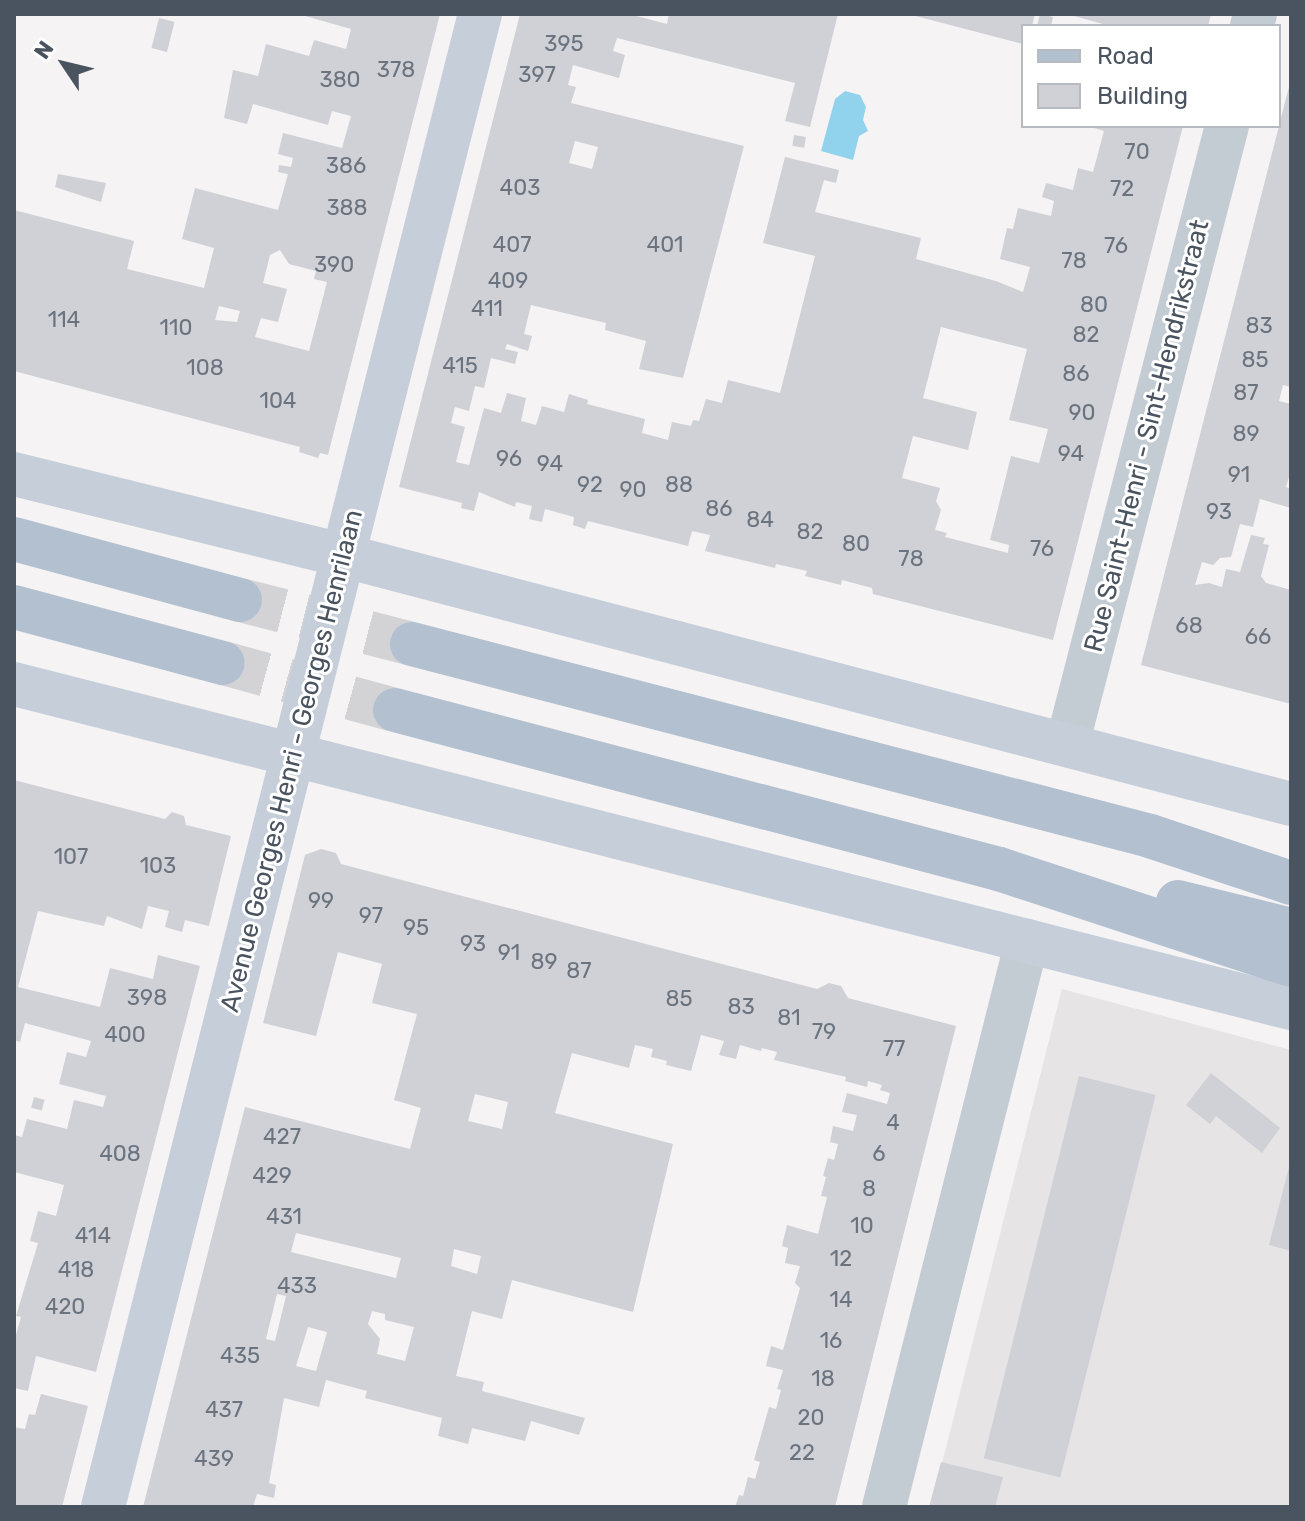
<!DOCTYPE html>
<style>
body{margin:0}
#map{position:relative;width:1305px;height:1521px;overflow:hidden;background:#f5f3f3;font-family:Rubik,sans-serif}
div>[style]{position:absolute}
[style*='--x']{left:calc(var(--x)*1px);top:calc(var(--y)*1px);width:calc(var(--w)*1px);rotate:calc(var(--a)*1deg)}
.education>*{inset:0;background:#e6e4e5}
.water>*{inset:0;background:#91d3ec}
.building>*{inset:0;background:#cfd1d7;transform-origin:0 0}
.primary-tunnel>*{height:44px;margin-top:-22px;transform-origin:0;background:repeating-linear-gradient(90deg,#d3d3d6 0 44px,transparent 0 66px)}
.street>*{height:44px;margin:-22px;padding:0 22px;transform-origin:22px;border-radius:22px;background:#c4ccd3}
.secondary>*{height:44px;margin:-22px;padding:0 22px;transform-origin:22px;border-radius:22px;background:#c6ceda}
.primary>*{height:44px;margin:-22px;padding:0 22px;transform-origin:22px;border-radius:22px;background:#b3c0d0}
span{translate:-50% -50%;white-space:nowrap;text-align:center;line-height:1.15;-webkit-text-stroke:6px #fff;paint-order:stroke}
.number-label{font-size:22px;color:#6b737e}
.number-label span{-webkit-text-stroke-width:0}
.street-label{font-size:26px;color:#4a5460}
.frame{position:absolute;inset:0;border:16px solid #4a5460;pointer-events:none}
.legend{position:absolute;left:1021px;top:24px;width:260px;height:104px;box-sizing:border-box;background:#fff;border:2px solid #b7bbbf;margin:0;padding:10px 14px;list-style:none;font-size:24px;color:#4a5460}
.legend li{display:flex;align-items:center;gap:16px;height:40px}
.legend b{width:40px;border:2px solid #b7bbbf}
.north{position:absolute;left:24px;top:24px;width:80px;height:80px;-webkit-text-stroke:6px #fff;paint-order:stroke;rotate:305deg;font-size:22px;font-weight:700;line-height:32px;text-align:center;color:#4a5460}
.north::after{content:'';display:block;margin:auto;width:28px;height:36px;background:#4a5460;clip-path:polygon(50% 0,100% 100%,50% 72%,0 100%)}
</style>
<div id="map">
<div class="education">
<i style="clip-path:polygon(1062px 989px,1291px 1050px,1291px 1507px,931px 1507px)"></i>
</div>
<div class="water">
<i style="clip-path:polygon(845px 91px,860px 95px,866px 107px,863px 120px,868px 131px,859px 136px,853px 160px,821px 151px,835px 99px)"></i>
</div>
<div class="building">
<i style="clip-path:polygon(evenodd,298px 14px,440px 14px,328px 455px,320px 453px,318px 458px,299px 452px,300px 447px,14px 371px,14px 210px,134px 241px,127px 269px,204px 288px,214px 248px,182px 239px,195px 188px,278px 210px,288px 174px,278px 172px,279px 165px,291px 167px,293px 158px,278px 154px,283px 133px,342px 148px,351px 116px,332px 111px,328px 125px,253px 104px,247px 124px,224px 118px,233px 70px,258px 76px,266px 44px,309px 56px,314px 40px,346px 49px,351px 29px,298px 14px,280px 250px,289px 264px,316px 271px,314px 279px,327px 282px,309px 351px,255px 337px,261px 318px,278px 322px,287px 289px,263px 283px,270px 255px,280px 250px,298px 14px,219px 306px,240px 311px,237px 322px,215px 320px,219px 306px)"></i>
<i style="clip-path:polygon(evenodd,520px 14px,629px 14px,667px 24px,669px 14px,838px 14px,810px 127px,785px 121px,795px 83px,617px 38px,613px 51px,625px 55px,619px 78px,573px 65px,568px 85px,576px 87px,571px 103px,744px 146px,683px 378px,639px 369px,646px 341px,605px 330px,606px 323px,531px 305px,524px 334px,532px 336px,528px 351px,507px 344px,505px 349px,518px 352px,515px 364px,491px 358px,484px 388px,475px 386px,469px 411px,455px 407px,451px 423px,465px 427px,456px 462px,469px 465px,484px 408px,501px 413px,507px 393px,526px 398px,521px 421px,536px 425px,542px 406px,564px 412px,569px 394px,588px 400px,587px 404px,645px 419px,642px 433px,668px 440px,672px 422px,691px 426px,693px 420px,699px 421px,706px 399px,722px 403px,728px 380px,780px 393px,815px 256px,763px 243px,785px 157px,839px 170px,836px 183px,824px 180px,815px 212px,921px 238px,916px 259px,996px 281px,1023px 292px,1030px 267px,1000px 259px,1007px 228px,1013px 229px,1018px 208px,1051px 216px,1054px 201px,1042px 197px,1046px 183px,1073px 190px,1078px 168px,1093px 172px,1104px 131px,1088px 126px,1183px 126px,1053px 640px,873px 594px,872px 588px,842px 580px,841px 585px,805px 576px,807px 571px,776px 564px,775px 568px,705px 551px,710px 535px,692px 531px,688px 546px,588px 521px,585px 529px,573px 525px,574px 517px,545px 509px,542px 522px,529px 519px,532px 506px,516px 502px,515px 507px,479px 492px,474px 511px,461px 508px,462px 503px,399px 487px,520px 14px,575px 141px,598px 147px,592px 169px,569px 163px,575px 141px,520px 14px,941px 327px,1027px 349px,1009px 420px,1048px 429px,1039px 463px,1011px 456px,990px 540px,1009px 545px,1008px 553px,945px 537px,947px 533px,935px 530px,941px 510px,936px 501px,940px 488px,902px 478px,913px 436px,968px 450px,977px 412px,923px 398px,941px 327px)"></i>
<i style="clip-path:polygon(908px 14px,1035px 14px,1032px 26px,1023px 26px,1023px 44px)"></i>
<i style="clip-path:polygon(1040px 14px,1053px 17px,1051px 26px,1037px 26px)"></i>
<i style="clip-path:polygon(1067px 14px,1211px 14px,1208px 26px,1110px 26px)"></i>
<i style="left:159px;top:18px;width:16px;height:31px;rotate:14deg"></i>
<i style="clip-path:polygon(1290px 83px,1291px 387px,1283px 385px,1279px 401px,1291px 404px,1291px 470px,1286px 487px,1291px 489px,1291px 508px,1260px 499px,1253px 527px,1240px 524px,1231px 557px,1220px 558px,1213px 565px,1202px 562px,1195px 585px,1209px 583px,1222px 587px,1226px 569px,1240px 572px,1251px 535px,1265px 538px,1263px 544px,1269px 545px,1261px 576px,1266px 583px,1291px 590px,1291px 704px,1141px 665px)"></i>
<i style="left:794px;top:135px;width:12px;height:11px;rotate:9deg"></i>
<i style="clip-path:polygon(58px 174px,106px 183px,101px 202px,55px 187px)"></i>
<i style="clip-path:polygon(14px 780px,165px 819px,172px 812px,184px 816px,186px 825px,231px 836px,209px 926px,185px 920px,182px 932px,165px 927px,169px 911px,148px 906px,142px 929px,107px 916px,104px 926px,38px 911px,18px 987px,100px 1007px,110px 968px,153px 979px,158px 955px,200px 966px,96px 1372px,36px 1356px,28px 1391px,14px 1388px,14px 1342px,21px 1317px,16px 1316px,38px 1243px,30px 1241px,38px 1211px,56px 1216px,64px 1185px,14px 1172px,14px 1135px,22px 1137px,27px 1119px,67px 1129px,74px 1100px,103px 1107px,106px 1096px,59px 1084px,67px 1052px,86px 1057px,91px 1041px,25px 1023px,20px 1042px,14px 1040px)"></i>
<i style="clip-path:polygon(evenodd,321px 849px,336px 853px,341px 864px,817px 989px,829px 983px,841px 986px,848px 998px,956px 1026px,835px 1507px,735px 1507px,739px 1495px,743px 1496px,748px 1477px,755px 1479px,760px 1462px,754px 1460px,769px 1407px,776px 1409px,781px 1390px,777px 1389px,783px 1370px,766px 1366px,771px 1346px,783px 1350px,800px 1288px,795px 1283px,800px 1266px,785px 1263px,788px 1248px,782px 1246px,787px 1225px,818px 1234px,827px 1197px,821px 1196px,826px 1177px,823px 1176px,828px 1158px,834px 1160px,838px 1144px,830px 1142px,833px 1126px,853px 1131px,857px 1115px,842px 1112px,847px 1093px,887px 1104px,890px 1093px,880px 1090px,882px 1085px,868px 1081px,867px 1087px,845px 1081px,846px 1077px,774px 1060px,777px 1052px,762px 1048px,761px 1051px,740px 1045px,736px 1059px,719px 1055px,724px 1041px,701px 1035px,691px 1071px,666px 1065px,667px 1061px,651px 1057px,653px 1049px,635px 1045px,629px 1068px,572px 1053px,555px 1113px,673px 1144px,633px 1312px,512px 1280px,502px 1319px,472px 1311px,456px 1376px,484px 1382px,482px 1391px,585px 1418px,579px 1435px,531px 1421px,525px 1441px,472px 1428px,468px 1444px,438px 1436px,442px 1418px,365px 1398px,367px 1391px,326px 1380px,319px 1407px,284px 1398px,269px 1483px,276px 1485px,274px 1498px,257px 1494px,253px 1507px,143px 1507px,245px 1107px,410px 1149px,421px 1108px,394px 1100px,417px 1014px,372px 1003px,382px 964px,338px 952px,316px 1036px,263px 1023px,305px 855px,321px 849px,475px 1094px,508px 1102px,502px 1129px,468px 1121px,475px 1094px,321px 849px,296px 1233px,401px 1258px,396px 1278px,291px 1252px,296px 1233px,321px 849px,454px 1249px,481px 1256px,477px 1274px,451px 1266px,454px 1249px,321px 849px,277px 1294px,286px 1296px,275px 1341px,266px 1339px,277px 1294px,321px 849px,372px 1311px,385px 1314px,385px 1320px,414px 1327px,405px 1361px,377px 1354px,380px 1339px,368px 1324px,372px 1311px,321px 849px,308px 1327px,327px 1332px,316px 1371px,296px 1366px,308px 1327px)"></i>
<i style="clip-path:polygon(1211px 1073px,1280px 1128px,1262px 1153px,1216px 1116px,1210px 1124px,1186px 1105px)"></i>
<i style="left:1079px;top:1076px;width:79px;height:394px;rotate:14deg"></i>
<i style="left:34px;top:1097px;width:11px;height:11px;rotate:15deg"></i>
<i style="clip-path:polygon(1290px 1163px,1291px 1164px,1291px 1251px,1269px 1245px)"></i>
<i style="clip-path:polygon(41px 1394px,88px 1406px,62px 1507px,14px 1507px,14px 1427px,25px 1429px,29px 1414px,35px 1415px)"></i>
<i style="clip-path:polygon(941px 1462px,1003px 1477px,995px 1507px,929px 1507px)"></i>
</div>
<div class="primary-tunnel">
<i style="--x:240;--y:600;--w:178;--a:14.3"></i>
<i style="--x:223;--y:663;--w:178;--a:15.3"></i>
</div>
<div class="street">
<i style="--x:1252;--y:26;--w:12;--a:-76"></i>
<i style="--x:1067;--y:745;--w:639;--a:-75.51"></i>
<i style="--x:884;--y:1507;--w:584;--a:-75.82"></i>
</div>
<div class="secondary">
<i style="--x:14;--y:474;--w:341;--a:13.9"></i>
<i style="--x:345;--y:556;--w:978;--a:14.69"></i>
<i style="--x:14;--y:684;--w:1317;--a:14.24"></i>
<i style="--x:103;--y:1507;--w:1540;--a:-75.83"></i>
</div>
<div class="primary">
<i style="--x:14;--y:539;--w:234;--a:15.1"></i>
<i style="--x:14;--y:607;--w:216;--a:15"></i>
<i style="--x:412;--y:644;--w:763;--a:14.58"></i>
<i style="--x:1150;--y:836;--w:149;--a:18.4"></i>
<i style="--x:395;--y:710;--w:625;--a:14.75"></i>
<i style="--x:999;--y:869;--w:307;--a:18.2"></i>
<i style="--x:1178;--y:902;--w:116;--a:13.9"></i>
</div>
<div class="number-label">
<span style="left:564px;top:44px">395</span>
<span style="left:396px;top:70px">378</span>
<span style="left:537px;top:75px">397</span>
<span style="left:340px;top:80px">380</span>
<span style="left:1137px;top:152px">70</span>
<span style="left:346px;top:166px">386</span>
<span style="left:520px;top:188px">403</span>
<span style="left:1122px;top:189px">72</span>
<span style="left:347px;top:208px">388</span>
<span style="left:512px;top:245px">407</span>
<span style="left:665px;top:245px">401</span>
<span style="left:1116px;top:246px">76</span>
<span style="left:1074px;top:261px">78</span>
<span style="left:334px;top:265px">390</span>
<span style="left:508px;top:281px">409</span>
<span style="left:1094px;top:305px">80</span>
<span style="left:487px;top:309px">411</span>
<span style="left:64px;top:320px">114</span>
<span style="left:1259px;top:326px">83</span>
<span style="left:176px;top:328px">110</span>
<span style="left:1086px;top:335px">82</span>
<span style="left:1255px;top:360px">85</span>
<span style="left:460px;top:366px">415</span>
<span style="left:205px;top:368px">108</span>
<span style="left:1076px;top:374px">86</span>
<span style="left:1246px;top:393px">87</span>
<span style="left:278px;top:401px">104</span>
<span style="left:1082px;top:413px">90</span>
<span style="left:1246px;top:434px">89</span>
<span style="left:1071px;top:454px">94</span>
<span style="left:509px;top:459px">96</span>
<span style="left:550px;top:464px">94</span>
<span style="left:1239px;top:475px">91</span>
<span style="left:590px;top:485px">92</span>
<span style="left:679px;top:485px">88</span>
<span style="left:633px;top:490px">90</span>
<span style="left:719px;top:509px">86</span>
<span style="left:1219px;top:512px">93</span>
<span style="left:760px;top:520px">84</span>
<span style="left:810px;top:532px">82</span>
<span style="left:856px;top:544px">80</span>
<span style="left:1042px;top:549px">76</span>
<span style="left:911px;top:559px">78</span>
<span style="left:1189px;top:626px">68</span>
<span style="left:1258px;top:637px">66</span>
<span style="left:71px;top:857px">107</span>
<span style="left:158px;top:866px">103</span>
<span style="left:321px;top:901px">99</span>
<span style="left:371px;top:916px">97</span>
<span style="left:416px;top:928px">95</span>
<span style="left:473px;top:944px">93</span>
<span style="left:509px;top:953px">91</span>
<span style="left:544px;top:962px">89</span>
<span style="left:579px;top:971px">87</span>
<span style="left:147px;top:998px">398</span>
<span style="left:679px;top:999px">85</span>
<span style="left:741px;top:1007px">83</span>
<span style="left:789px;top:1018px">81</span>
<span style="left:824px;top:1032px">79</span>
<span style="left:125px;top:1035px">400</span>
<span style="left:894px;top:1049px">77</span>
<span style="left:893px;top:1123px">4</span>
<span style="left:282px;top:1137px">427</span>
<span style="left:120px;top:1154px">408</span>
<span style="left:879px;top:1154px">6</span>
<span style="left:272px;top:1176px">429</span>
<span style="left:869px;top:1189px">8</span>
<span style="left:284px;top:1217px">431</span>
<span style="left:862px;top:1226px">10</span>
<span style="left:93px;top:1236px">414</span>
<span style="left:841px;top:1259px">12</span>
<span style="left:76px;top:1270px">418</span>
<span style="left:297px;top:1286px">433</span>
<span style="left:841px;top:1300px">14</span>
<span style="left:65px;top:1307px">420</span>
<span style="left:831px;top:1341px">16</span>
<span style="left:240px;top:1356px">435</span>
<span style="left:823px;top:1379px">18</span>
<span style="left:224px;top:1410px">437</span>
<span style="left:811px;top:1418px">20</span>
<span style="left:802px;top:1453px">22</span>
<span style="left:214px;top:1459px">439</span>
</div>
<div class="street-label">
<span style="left:1147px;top:436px;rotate:-76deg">Rue Saint-Henri - Sint-Hendrikstraat</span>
<span style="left:292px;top:761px;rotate:-76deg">Avenue Georges Henri - Georges Henrilaan</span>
</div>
<div class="frame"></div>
<ul class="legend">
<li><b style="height:10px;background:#b3c0d0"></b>Road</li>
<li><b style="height:22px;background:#cfd1d7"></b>Building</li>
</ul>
<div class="north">N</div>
</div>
